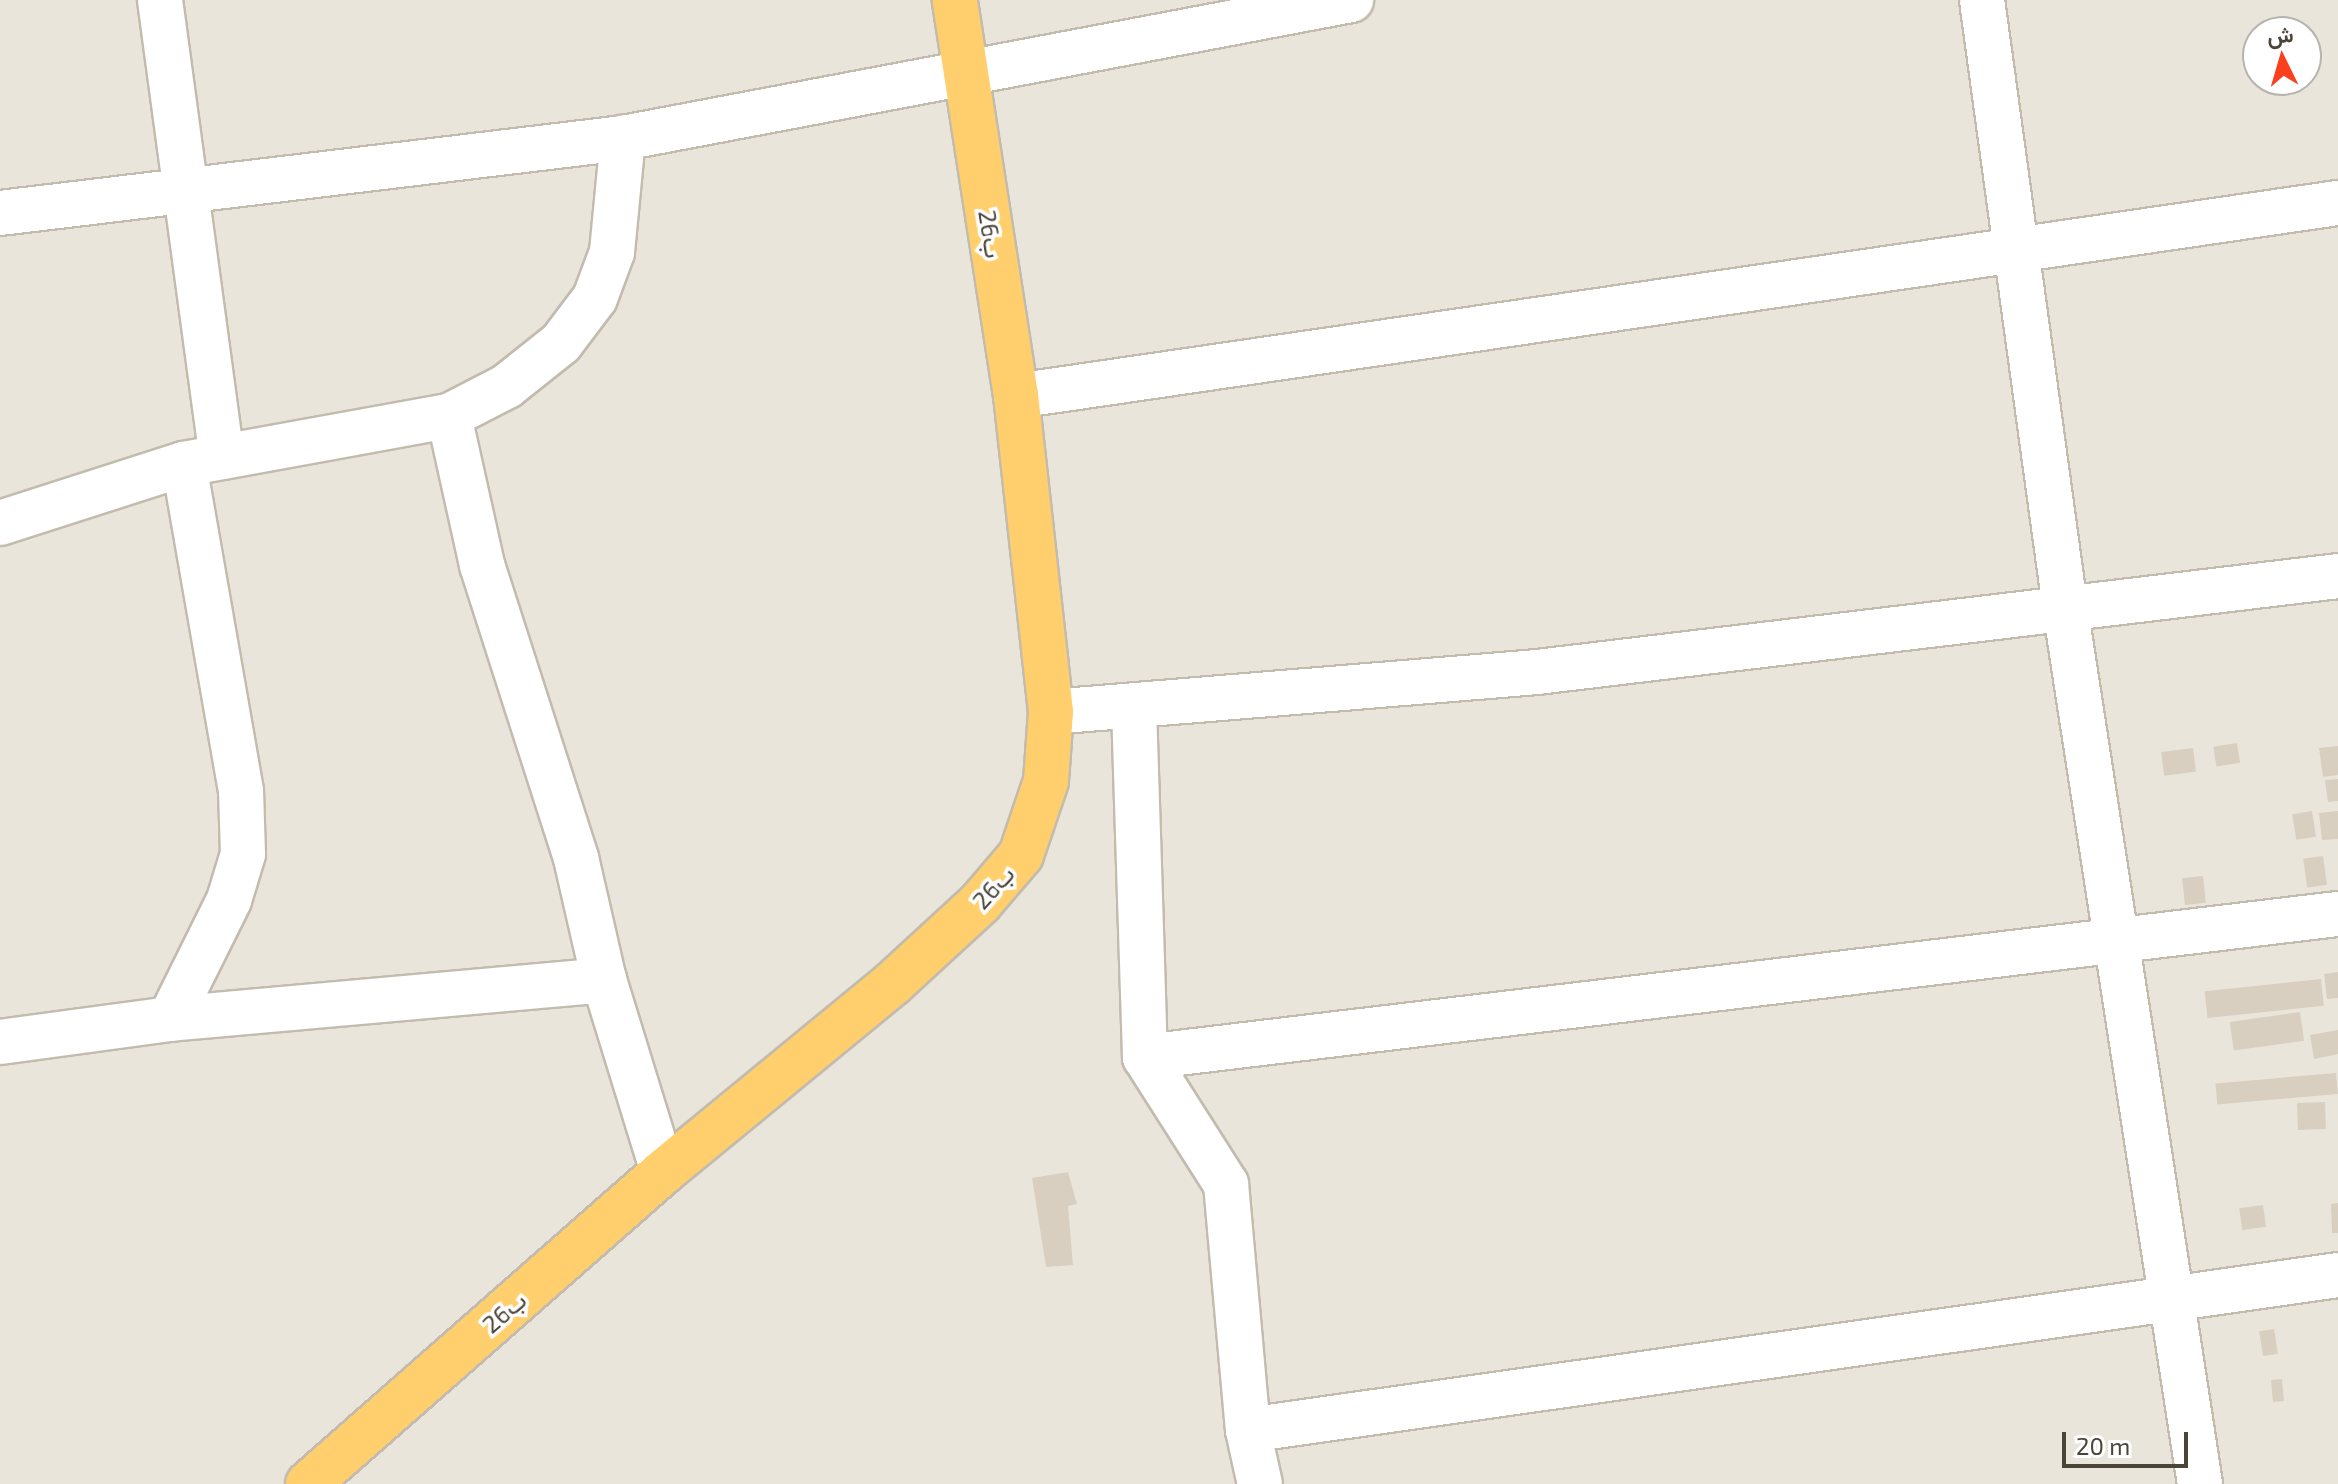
<!DOCTYPE html>
<meta charset="utf-8">
<style>
body{margin:0}
#map{position:relative;width:2338px;height:1484px;overflow:hidden;background:#f6f3ec;font-family:"Exo 2",Vazirmatn,sans-serif}
div>[style]{position:absolute}
[style*='--x']{left:calc(var(--x)*1px);top:calc(var(--y)*1px);width:calc(var(--w)*1px);rotate:calc(var(--a)*1deg)}
.residential>*{inset:0;background:#eae5da}
.building>*{inset:0;background:#d8cfc1;transform-origin:0 0}
.roads{filter:drop-shadow(2px 0 #c2bbae) drop-shadow(-2px 0 #c2bbae) drop-shadow(0 2px #c2bbae) drop-shadow(0 -2px #c2bbae)}
.minor>*{height:44px;margin:-22px;padding:0 22px;transform-origin:22px;border-radius:22px;background:#fff}
.highway>*{height:44px;margin:-22px;padding:0 22px;transform-origin:22px;border-radius:22px;background:#ffcf6e}
span{translate:-50% -50%;white-space:nowrap;text-align:center;line-height:1.15;-webkit-text-stroke:7px #fff;paint-order:stroke}
.street-label{font-size:24px;color:#4b4439}
.north{position:absolute;left:2242px;top:16px;width:80px;height:80px;box-sizing:border-box;background:#fff;border:2px solid #b7b4b0;border-radius:50%;rotate:355deg;font-size:22px;font-weight:700;line-height:32px;text-align:center;color:#4b4439}
.north::after{content:'';display:block;margin:auto;width:28px;height:36px;background:#fc3f1d;clip-path:polygon(50% 0,100% 100%,50% 72%,0 100%)}
.scale{position:absolute;left:2062px;top:1432px;width:126px;height:36px;box-sizing:border-box;border:4px solid #4b4439;border-top:0;padding-left:10px;font-size:24px;line-height:28px;white-space:nowrap;color:#4b4439;-webkit-text-stroke:6px #fff;paint-order:stroke}
</style>
<div id="map">
<div class="residential">
<i style="clip-path:polygon(evenodd,0 0,2338px 0,2338px 1484px,0 1484px,0 0,2258px 32px,2306px 32px,2306px 80px,2258px 80px,2258px 32px)"></i>
</div>
<div class="building">
<i style="left:2237px;top:743px;width:20px;height:24px;rotate:81deg"></i>
<i style="clip-path:polygon(2338px 746px,2338px 775px,2323px 777px,2319px 748px)"></i>
<i style="left:2193px;top:748px;width:24px;height:32px;rotate:83deg"></i>
<i style="clip-path:polygon(2338px 779px,2338px 801px,2328px 802px,2325px 780px)"></i>
<i style="left:2312px;top:811px;width:26px;height:20px;rotate:81deg"></i>
<i style="clip-path:polygon(2338px 811px,2338px 839px,2322px 840px,2319px 813px)"></i>
<i style="left:2323px;top:856px;width:29px;height:20px;rotate:82deg"></i>
<i style="left:2203px;top:876px;width:27px;height:21px;rotate:84deg"></i>
<i style="clip-path:polygon(2338px 972px,2338px 998px,2327px 999px,2324px 974px)"></i>
<i style="left:2321px;top:979px;width:27px;height:117px;rotate:84deg"></i>
<i style="left:2300px;top:1012px;width:29px;height:71px;rotate:82deg"></i>
<i style="clip-path:polygon(2338px 1030px,2338px 1054px,2314px 1059px,2310px 1035px)"></i>
<i style="left:2336px;top:1073px;width:21px;height:121px;rotate:85deg"></i>
<i style="left:2325px;top:1102px;width:27px;height:28px;rotate:88deg"></i>
<i style="clip-path:polygon(1068px 1172px,1077px 1204px,1068px 1206px,1073px 1265px,1046px 1267px,1032px 1178px)"></i>
<i style="clip-path:polygon(2338px 1203px,2338px 1233px,2332px 1233px,2331px 1204px)"></i>
<i style="left:2263px;top:1205px;width:22px;height:24px;rotate:82deg"></i>
<i style="left:2274px;top:1329px;width:25px;height:15px;rotate:81deg"></i>
<i style="left:2282px;top:1379px;width:22px;height:11px;rotate:85deg"></i>
</div>
<div class="roads">
<div class="minor">
<i style="--x:160;--y:0;--w:461;--a:82.3"></i>
<i style="--x:1982;--y:0;--w:613;--a:82.21"></i>
<i style="--x:2065;--y:607;--w:887;--a:81.25"></i>
<i style="--x:0;--y:213;--w:627;--a:-6.86"></i>
<i style="--x:623;--y:138;--w:741;--a:-10.73"></i>
<i style="--x:1016;--y:396;--w:1336;--a:-8.31"></i>
<i style="--x:449;--y:416;--w:153;--a:77.5"></i>
<i style="--x:482;--y:565;--w:308;--a:72.2"></i>
<i style="--x:576;--y:858;--w:125;--a:77.1"></i>
<i style="--x:604;--y:980;--w:201;--a:72.9"></i>
<i style="--x:0;--y:523;--w:193;--a:-17.8"></i>
<i style="--x:184;--y:464;--w:269;--a:-10.3"></i>
<i style="--x:449;--y:416;--w:65;--a:-27.3"></i>
<i style="--x:507;--y:386;--w:69;--a:-38.5"></i>
<i style="--x:561;--y:343;--w:56;--a:-52.9"></i>
<i style="--x:595;--y:298;--w:49;--a:-69.7"></i>
<i style="--x:612;--y:252;--w:115;--a:-84.5"></i>
<i style="--x:1134;--y:707;--w:350;--a:88.2"></i>
<i style="--x:1145;--y:1057;--w:151;--a:57.5"></i>
<i style="--x:1226;--y:1184;--w:247;--a:84.9"></i>
<i style="--x:1248;--y:1430;--w:55;--a:77.5"></i>
<i style="--x:1051;--y:712;--w:488;--a:-4.7"></i>
<i style="--x:1537;--y:672;--w:807;--a:-6.83"></i>
<i style="--x:170;--y:1019;--w:133;--a:-63.6"></i>
<i style="--x:229;--y:900;--w:48;--a:-73.1"></i>
<i style="--x:243;--y:854;--w:63;--a:-91.8"></i>
<i style="--x:241;--y:791;--w:332;--a:-99.9"></i>
<i style="--x:0;--y:1042;--w:172;--a:-7.7"></i>
<i style="--x:170;--y:1019;--w:436;--a:-5.1"></i>
<i style="--x:1145;--y:1057;--w:1202;--a:-6.84"></i>
<i style="--x:1248;--y:1430;--w:1101;--a:-8.09"></i>
</div>
<div class="highway">
<i style="--x:308;--y:1484;--w:473;--a:-41.3"></i>
<i style="--x:663;--y:1172;--w:296;--a:-39.4"></i>
<i style="--x:892;--y:984;--w:120;--a:-42.6"></i>
<i style="--x:980;--y:903;--w:63;--a:-49.5"></i>
<i style="--x:1021;--y:855;--w:78;--a:-71.3"></i>
<i style="--x:1046;--y:781;--w:69;--a:-85.9"></i>
<i style="--x:1051;--y:712;--w:318;--a:-96.3"></i>
<i style="--x:1016;--y:396;--w:401;--a:-98.8"></i>
</div>
</div>
<div class="street-label">
<span style="left:991px;top:234px;rotate:81deg">26ب</span>
<span style="left:993px;top:887px;rotate:-48deg">26ب</span>
<span style="left:504px;top:1312px;rotate:-41deg">26ب</span>
</div>
<div class="north">ش</div>
<div class="scale">20 m</div>
</div>
